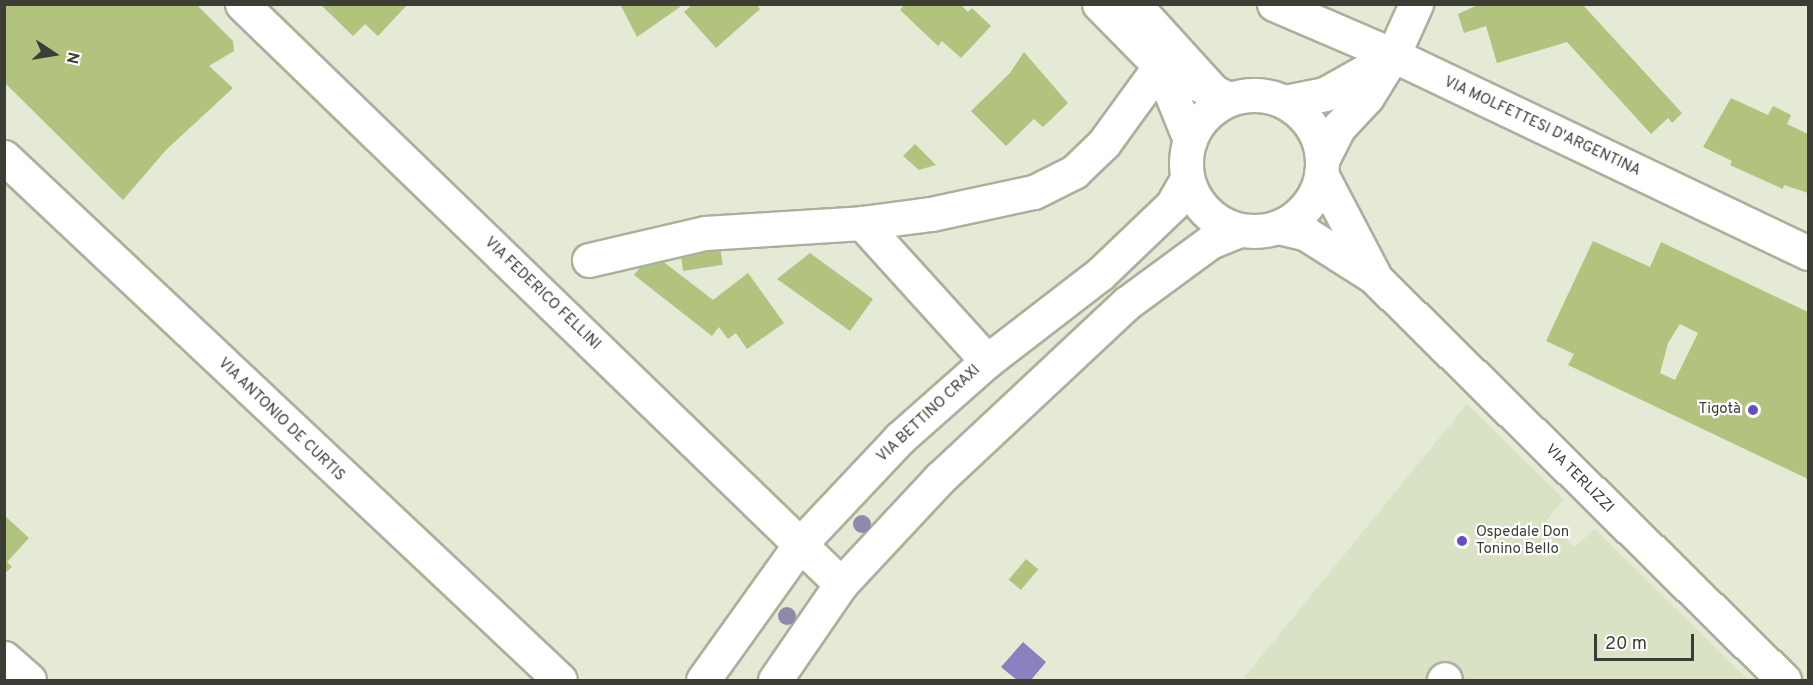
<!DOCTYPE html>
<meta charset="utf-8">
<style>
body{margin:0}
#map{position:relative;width:1813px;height:685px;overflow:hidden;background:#e4ead6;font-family:Overpass,sans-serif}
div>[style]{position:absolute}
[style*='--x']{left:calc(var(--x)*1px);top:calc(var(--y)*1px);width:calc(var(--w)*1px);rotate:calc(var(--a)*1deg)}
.built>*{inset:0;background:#dae2c6}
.water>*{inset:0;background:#8a81c0}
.building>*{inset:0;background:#b2c37e;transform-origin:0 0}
.roads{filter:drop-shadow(2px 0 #abb09d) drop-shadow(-2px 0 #abb09d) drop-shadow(0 2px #abb09d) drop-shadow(0 -2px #abb09d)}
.minor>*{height:33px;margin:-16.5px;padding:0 16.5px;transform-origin:16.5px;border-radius:16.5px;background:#fff}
.major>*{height:33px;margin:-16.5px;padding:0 16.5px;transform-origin:16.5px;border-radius:16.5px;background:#fff}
.major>.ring{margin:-16.5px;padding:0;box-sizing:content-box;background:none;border:33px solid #fff;border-radius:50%}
.trees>*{width:18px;height:18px;margin:-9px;border-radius:50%;background:#8f89aa}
.dots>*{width:16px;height:16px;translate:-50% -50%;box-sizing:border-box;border:3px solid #fff;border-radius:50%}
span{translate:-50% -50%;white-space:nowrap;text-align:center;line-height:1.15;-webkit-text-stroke:4.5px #fff;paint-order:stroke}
.street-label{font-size:15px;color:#3c3e36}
.poi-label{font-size:15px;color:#3c3e36}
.right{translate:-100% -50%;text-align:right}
.left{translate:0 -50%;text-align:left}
.frame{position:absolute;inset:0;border:6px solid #3c3e36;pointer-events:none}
.north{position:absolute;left:24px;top:24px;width:60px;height:60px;-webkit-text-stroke:4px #fff;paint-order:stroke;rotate:102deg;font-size:16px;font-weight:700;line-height:24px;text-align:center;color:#3c3e36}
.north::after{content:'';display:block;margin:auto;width:21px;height:27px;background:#3c3e36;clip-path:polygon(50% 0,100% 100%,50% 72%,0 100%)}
.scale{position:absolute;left:1594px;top:634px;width:100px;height:27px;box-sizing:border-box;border:3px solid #3c3e36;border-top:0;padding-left:8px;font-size:18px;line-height:21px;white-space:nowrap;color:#3c3e36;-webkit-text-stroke:4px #fff;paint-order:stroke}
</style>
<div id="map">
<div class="built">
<i style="clip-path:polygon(1467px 404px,1564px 499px,1547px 520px,1574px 547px,1595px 529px,1748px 680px,1242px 680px)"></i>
</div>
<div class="water">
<i style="clip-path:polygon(1023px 642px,1046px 662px,1031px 680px,1017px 680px,1001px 667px)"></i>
</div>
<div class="building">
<i style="clip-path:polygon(8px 4px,196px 4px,233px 41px,234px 51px,209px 66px,233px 88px,166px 150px,123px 200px,4px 82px,4px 8px)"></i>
<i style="clip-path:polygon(320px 4px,408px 4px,378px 36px,365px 24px,353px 36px)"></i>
<i style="clip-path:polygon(620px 4px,679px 4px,680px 7px,637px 37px)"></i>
<i style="clip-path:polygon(693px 4px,756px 4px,760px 9px,716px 48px,684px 12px)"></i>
<i style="clip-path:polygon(905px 4px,960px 4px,968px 12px,972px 8px,991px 26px,961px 58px,942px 41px,938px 46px,900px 10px)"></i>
<i style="clip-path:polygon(1480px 4px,1582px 4px,1682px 113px,1672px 123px,1668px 118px,1651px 134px,1567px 42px,1497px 63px,1486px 26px,1464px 33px,1458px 14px)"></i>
<i style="clip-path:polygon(1024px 52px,1068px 103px,1043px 127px,1034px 119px,1006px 146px,971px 111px,1010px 73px)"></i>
<i style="clip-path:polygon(1731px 98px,1768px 115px,1773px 106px,1791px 115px,1787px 124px,1808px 134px,1808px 193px,1784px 185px,1783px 189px,1730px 165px,1732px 161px,1703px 147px)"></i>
<i style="clip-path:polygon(915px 144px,936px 165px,919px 170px,903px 156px)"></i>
<i style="left:719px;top:241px;width:24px;height:40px;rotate:81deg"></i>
<i style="clip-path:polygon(evenodd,1593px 241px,1650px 267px,1661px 242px,1808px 312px,1808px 479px,1568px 365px,1574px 354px,1546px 341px,1593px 241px,1680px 324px,1698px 333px,1675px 380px,1660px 373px,1668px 343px,1680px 324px)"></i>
<i style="clip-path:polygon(652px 253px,713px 300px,748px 273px,784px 323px,747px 349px,736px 333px,728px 339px,719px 327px,712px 336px,634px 275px)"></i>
<i style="clip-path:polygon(810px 253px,873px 299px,850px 331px,777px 279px)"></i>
<i style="clip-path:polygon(4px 515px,29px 538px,7px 562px,12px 567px,4px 574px)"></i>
<i style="left:1026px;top:559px;width:16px;height:27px;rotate:40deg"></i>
</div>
<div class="roads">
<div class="minor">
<i style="--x:242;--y:4;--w:834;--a:44.08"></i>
<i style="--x:1134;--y:4;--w:118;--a:47.8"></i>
<i style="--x:1274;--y:4;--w:129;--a:23.2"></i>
<i style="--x:1393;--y:55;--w:460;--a:25.5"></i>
<i style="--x:1285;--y:102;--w:41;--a:-11.3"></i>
<i style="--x:1325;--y:94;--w:73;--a:-29.4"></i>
<i style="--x:4;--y:157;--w:763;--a:43.25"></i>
<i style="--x:1323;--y:158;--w:35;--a:-63"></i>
<i style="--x:1339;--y:127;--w:41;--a:-47"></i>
<i style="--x:1367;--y:97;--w:49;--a:-58.2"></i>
<i style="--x:1393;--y:55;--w:56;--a:-65.7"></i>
<i style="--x:862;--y:223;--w:186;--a:47.8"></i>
<i style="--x:589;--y:260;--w:119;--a:-13.1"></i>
<i style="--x:705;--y:233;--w:157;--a:-3.6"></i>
<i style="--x:862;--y:223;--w:70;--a:-7.4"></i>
<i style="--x:931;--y:214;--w:105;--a:-12.1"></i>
<i style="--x:1034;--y:192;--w:45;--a:-26.6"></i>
<i style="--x:1074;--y:172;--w:42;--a:-44"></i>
<i style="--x:1104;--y:143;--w:95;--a:-54"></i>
<i style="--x:4;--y:658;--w:33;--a:41"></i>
<i style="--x:703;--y:680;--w:168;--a:-54.4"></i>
<i style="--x:801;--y:543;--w:144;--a:-46.7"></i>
<i style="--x:900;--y:438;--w:116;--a:-41.5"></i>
<i style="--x:987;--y:361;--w:143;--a:-37.6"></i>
<i style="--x:1100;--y:274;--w:100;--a:-43.8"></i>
<i style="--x:1172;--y:205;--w:30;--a:-60"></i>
<i style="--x:775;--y:680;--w:116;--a:-55.5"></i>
<i style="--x:841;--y:584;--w:145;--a:-47"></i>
<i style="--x:940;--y:478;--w:256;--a:-43.1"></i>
<i style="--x:1127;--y:303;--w:103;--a:-36.3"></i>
<i style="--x:1210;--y:242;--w:32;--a:-22"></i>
<i style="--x:1444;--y:680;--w:1;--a:-45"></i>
</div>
<div class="major">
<i style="--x:1099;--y:4;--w:87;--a:45.5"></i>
<i style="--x:1160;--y:66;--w:76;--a:25.6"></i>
<i style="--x:1160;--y:66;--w:80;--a:67.9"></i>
<i class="ring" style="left:1186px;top:95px;width:103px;height:103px"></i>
<i style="--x:1321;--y:174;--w:114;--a:62.3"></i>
<i style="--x:1278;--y:227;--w:28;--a:13"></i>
<i style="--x:1305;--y:233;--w:82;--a:32.5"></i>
<i style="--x:1374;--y:277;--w:575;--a:44.51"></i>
</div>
</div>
<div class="trees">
<i style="left:862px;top:524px"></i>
<i style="left:787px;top:616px"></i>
</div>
<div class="dots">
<i style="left:1753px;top:410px;background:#6a4dc6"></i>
<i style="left:1462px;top:541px;background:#6a4dc6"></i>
</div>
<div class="street-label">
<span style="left:1542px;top:127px;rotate:25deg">VIA MOLFETTESI D'ARGENTINA</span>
<span style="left:542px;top:294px;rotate:44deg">VIA FEDERICO FELLINI</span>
<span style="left:929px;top:414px;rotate:-43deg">VIA BETTINO CRAXI</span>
<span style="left:281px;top:420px;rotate:44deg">VIA ANTONIO DE CURTIS</span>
<span style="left:1579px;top:479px;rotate:45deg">VIA TERLIZZI</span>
</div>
<div class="poi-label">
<span class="right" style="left:1741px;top:410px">Tigotà</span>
<span class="left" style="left:1476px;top:541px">Ospedale Don<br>Tonino Bello</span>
</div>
<div class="frame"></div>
<div class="north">N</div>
<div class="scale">20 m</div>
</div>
